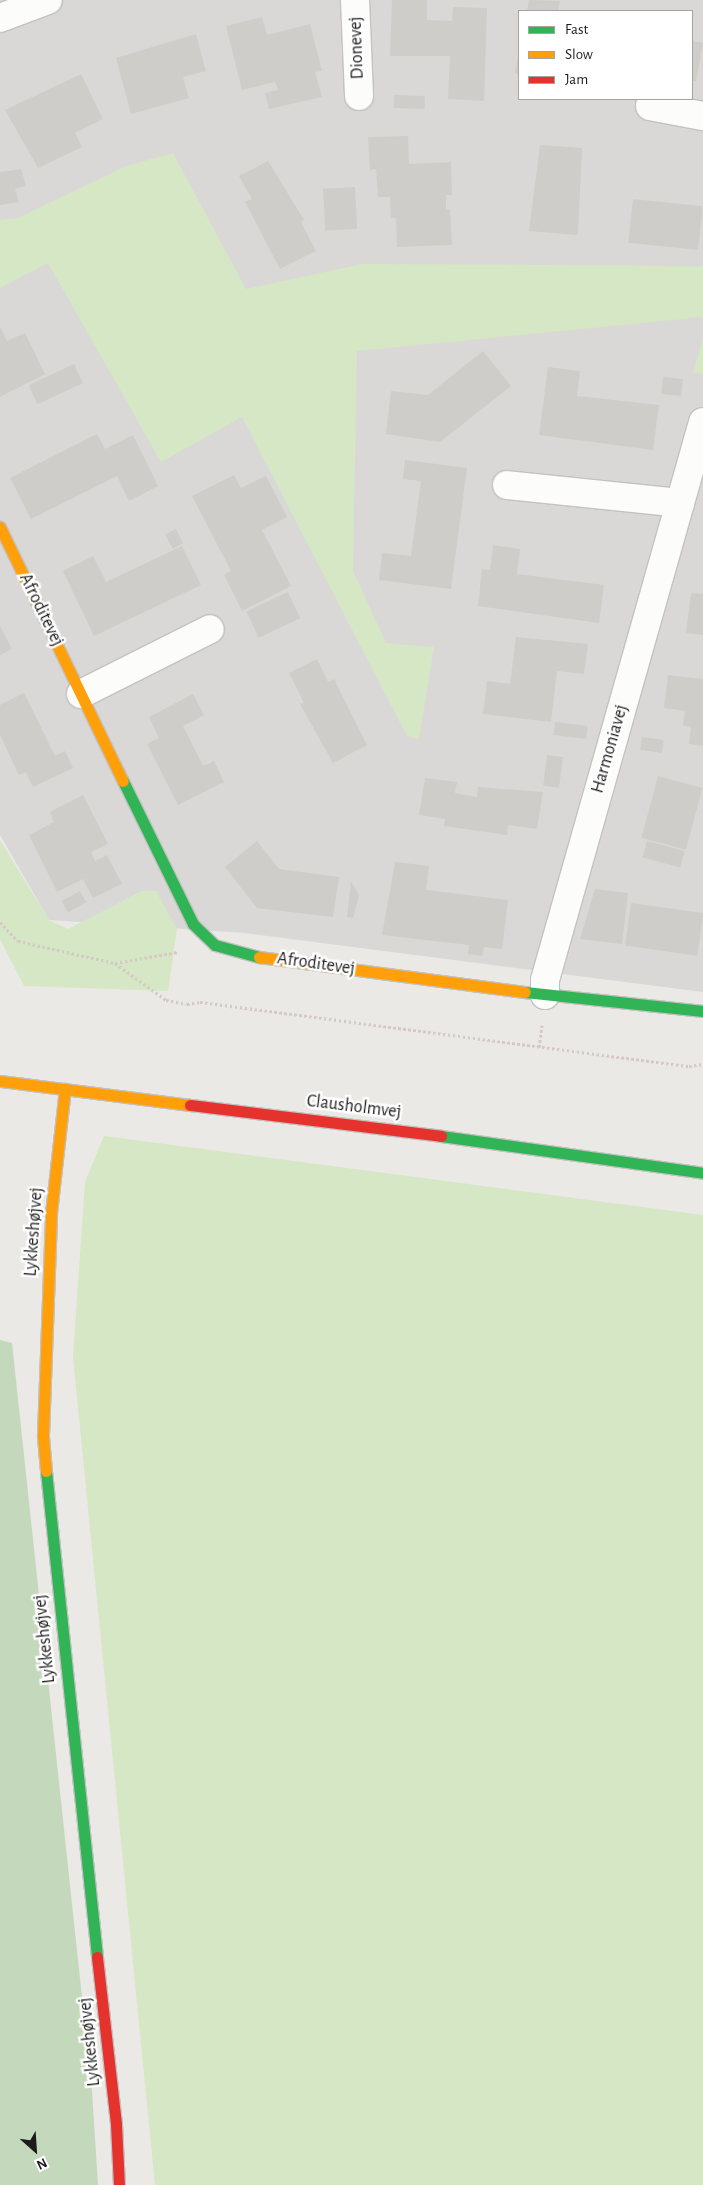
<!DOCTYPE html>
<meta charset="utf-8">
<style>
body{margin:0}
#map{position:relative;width:703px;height:2185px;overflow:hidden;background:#eae9e5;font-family:"Alegreya Sans",sans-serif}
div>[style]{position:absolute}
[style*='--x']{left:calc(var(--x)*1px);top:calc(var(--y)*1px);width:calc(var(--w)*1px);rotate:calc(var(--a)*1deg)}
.residential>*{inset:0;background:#d9d8d6}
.grass>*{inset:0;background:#d5e7c5}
.forest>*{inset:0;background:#c4d8bb}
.building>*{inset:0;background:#cecdca;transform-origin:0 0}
.path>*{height:3px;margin-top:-1.5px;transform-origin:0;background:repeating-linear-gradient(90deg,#d5c8c5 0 2.5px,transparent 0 5px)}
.roads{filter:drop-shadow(1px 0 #c3c2c1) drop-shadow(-1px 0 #c3c2c1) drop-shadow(0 1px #c3c2c1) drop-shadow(0 -1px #c3c2c1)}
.street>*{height:28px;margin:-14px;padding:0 14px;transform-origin:14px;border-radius:14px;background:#fcfcfb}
.fast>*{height:11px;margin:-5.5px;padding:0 5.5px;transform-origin:5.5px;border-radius:5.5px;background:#30b455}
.slow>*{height:11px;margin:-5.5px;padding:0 5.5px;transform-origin:5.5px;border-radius:5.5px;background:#ff9f0a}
.jam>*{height:11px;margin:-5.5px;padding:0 5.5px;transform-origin:5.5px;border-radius:5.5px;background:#e5322d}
span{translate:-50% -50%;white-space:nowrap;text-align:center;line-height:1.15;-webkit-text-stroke:5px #fff;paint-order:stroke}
.street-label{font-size:18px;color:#1c1c1c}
.legend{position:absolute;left:518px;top:10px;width:175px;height:90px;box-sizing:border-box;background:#fff;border:1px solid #a4a4a4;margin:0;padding:6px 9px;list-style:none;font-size:15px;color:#1c1c1c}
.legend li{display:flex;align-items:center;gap:10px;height:25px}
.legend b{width:25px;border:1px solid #a4a4a4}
.north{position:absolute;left:10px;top:2125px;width:50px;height:50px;-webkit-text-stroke:4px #fff;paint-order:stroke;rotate:154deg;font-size:14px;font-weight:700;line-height:20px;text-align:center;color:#1c1c1c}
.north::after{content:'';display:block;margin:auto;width:18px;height:22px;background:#1c1c1c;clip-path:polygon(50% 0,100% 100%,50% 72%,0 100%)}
</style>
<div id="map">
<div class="residential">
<i style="clip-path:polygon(evenodd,0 0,703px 0,703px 992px,245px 933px,49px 920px,0 835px,0 0,519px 11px,692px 11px,692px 99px,519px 99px,519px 11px)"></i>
</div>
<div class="grass">
<i style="clip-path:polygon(173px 153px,246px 289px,362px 264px,703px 266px,703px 317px,357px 351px,353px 571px,386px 643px,434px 647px,419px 739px,407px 736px,242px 417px,161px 462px,48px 263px,0 288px,0 220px,18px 218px,126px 166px)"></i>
<i style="clip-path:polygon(703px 339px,703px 373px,693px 373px)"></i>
<i style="clip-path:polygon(0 840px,49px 920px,68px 929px,142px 891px,156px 891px,177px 929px,168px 991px,24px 986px,0 939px)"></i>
<i style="clip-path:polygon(104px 1136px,703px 1215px,703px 2185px,155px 2185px,73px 1357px,85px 1182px)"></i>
</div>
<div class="forest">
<i style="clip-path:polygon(0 1340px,12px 1343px,92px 2091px,98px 2185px,0 2185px)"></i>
</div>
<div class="building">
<i style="clip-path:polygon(392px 0,427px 0,427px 20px,452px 21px,453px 7px,487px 8px,484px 101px,448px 99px,450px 56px,390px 56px)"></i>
<i style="clip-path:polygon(529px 0,560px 1px,558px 11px,527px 11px)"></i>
<i style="clip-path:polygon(262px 17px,267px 35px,310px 24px,322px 71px,315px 72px,322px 97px,269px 109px,265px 93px,278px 90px,275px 82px,242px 90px,226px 26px)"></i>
<i style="clip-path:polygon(196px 34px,206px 71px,183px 77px,189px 98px,131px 114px,116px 58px)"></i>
<i style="left:692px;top:41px;width:11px;height:39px;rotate:10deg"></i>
<i style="clip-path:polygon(518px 55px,519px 55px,519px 74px,515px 73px)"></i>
<i style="clip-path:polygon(81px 74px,103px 119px,75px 133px,82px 147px,38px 168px,5px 110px)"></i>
<i style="left:394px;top:95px;width:31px;height:13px;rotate:2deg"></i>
<i style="clip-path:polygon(408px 136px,409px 164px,451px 162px,452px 195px,446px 195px,446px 210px,450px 209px,452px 245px,397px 247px,396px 218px,391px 218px,390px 197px,378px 197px,376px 169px,370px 170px,368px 137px)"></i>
<i style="clip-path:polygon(540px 145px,582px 148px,578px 235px,529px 231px)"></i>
<i style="clip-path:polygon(268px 161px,304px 220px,301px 222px,316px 251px,280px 269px,245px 202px,252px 199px,239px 176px)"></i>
<i style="clip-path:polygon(21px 169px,26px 186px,15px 189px,19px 202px,0 205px,0 172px)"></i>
<i style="left:355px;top:187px;width:42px;height:32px;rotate:87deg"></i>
<i style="left:633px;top:199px;width:70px;height:44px;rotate:6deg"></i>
<i style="clip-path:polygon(0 327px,7px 341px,25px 333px,45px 374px,0 397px)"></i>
<i style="clip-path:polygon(483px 351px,511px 386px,440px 442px,386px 434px,391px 391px,428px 395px)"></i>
<i style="left:74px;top:364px;width:21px;height:50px;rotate:65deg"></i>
<i style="clip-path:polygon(548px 367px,580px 371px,577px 396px,659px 405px,653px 450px,539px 435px)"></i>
<i style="left:663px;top:377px;width:20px;height:17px;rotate:6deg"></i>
<i style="clip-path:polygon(97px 434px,105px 449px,133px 435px,158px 486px,129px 501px,117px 476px,31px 519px,10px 478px)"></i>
<i style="clip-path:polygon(405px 460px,467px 468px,451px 589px,379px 580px,382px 553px,411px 556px,421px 481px,403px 479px)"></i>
<i style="clip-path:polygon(234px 475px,241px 488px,266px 476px,287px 517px,262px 530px,291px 586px,242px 611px,224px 575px,231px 571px,192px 496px)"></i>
<i style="left:176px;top:529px;width:16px;height:12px;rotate:63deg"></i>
<i style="clip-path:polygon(493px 545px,520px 549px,517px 574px,604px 585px,599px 623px,478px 606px,482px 569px,490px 570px)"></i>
<i style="clip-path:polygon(182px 546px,201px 585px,94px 636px,63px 571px,93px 556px,106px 582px)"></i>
<i style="left:288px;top:592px;width:29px;height:46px;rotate:65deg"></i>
<i style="clip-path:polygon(691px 593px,703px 594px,703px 635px,686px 633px)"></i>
<i style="clip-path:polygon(0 626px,12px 649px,0 655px)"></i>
<i style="clip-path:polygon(516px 637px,588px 644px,584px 674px,557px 671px,551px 722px,483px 714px,487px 681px,510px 684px)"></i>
<i style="clip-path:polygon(317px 659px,328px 682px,334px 679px,367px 745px,333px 763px,300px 704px,304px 703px,289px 673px)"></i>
<i style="clip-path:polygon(668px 675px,703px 679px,703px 746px,689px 744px,691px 727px,683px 725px,685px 711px,664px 708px)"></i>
<i style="clip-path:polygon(24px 693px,55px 756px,65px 751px,73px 768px,33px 787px,26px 772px,19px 775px,0 735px,0 705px)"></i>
<i style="clip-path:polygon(193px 694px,204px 715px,183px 726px,203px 766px,214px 761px,224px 782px,178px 805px,147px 744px,159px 738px,149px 717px)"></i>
<i style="left:555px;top:722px;width:33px;height:13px;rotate:7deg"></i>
<i style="left:642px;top:737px;width:22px;height:13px;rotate:8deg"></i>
<i style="left:547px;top:755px;width:16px;height:31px;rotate:7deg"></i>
<i style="left:658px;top:776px;width:46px;height:64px;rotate:15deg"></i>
<i style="clip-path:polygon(425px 778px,457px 782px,455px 793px,477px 797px,478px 787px,543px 792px,537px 829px,508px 825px,507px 835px,444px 826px,445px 819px,419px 815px)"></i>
<i style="clip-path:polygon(83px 795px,108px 844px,91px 852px,95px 861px,107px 855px,122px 884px,93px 898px,83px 879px,57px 892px,29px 835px,54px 822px,50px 812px)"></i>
<i style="clip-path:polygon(257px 841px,279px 869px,339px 877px,333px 917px,257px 908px,225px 867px)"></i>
<i style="left:647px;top:841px;width:39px;height:17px;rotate:15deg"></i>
<i style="clip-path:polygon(395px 862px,429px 866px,426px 890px,508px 900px,502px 949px,484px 947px,482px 956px,468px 954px,469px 945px,382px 935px)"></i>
<i style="clip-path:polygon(351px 881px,359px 895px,353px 918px,347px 917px)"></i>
<i style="clip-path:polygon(595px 889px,628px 893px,622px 944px,580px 939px)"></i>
<i style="left:80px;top:891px;width:13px;height:21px;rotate:61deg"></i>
<i style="left:631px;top:903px;width:73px;height:43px;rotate:8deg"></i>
</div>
<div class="path">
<i style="--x:0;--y:922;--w:26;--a:47"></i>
<i style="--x:18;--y:941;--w:99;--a:12.8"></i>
<i style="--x:115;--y:963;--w:64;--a:-9.9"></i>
<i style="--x:115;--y:963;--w:63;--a:36"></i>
<i style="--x:166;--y:1000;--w:21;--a:11"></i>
<i style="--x:187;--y:1004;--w:13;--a:-9"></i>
<i style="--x:200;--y:1002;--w:493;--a:7.5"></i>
<i style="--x:689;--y:1066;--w:14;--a:-8"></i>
<i style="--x:539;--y:1047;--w:22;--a:-82"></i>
</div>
<div class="roads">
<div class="street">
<i style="--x:355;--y:0;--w:96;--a:87.6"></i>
<i style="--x:0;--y:18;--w:51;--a:-20.6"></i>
<i style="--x:650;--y:106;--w:54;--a:10.7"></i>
<i style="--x:507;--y:485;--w:174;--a:5.9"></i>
<i style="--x:81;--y:694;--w:144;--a:-26.7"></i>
<i style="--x:545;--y:995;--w:15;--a:-90"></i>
<i style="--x:545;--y:980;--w:580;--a:-74.19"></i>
</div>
<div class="fast">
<i style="--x:123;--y:781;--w:159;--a:63.9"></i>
<i style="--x:193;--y:924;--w:30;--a:44"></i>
<i style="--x:215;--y:945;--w:46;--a:15.3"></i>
<i style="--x:525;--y:992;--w:179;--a:6.1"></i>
<i style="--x:441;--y:1136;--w:265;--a:8"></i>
<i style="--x:46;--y:1471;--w:489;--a:84"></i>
</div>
<div class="slow">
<i style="--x:0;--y:527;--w:282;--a:64.2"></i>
<i style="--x:259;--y:957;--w:268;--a:7.5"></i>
<i style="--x:0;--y:1081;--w:192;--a:7.2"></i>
<i style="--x:46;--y:1471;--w:36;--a:-95"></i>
<i style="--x:43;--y:1435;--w:222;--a:-87.9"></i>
<i style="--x:51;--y:1213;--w:125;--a:-83.6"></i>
</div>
<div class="jam">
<i style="--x:190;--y:1105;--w:253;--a:7"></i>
<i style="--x:97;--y:1957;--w:168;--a:83.5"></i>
<i style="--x:116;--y:2124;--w:61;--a:87.2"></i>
</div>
</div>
<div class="street-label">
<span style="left:357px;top:48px;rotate:-92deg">Dionevej</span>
<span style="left:41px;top:610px;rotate:64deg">Afroditevej</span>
<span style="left:610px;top:749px;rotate:-74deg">Harmoniavej</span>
<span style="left:316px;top:964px;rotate:8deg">Afroditevej</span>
<span style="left:354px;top:1107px;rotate:7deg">Clausholmvej</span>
<span style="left:34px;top:1232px;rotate:-86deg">Lykkeshøjvej</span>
<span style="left:45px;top:1639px;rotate:-96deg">Lykkeshøjvej</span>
<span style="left:90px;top:2042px;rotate:-96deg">Lykkeshøjvej</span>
</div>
<ul class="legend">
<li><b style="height:6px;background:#30b455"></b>Fast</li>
<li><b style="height:6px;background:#ff9f0a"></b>Slow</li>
<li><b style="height:6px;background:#e5322d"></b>Jam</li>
</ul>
<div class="north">N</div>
</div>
